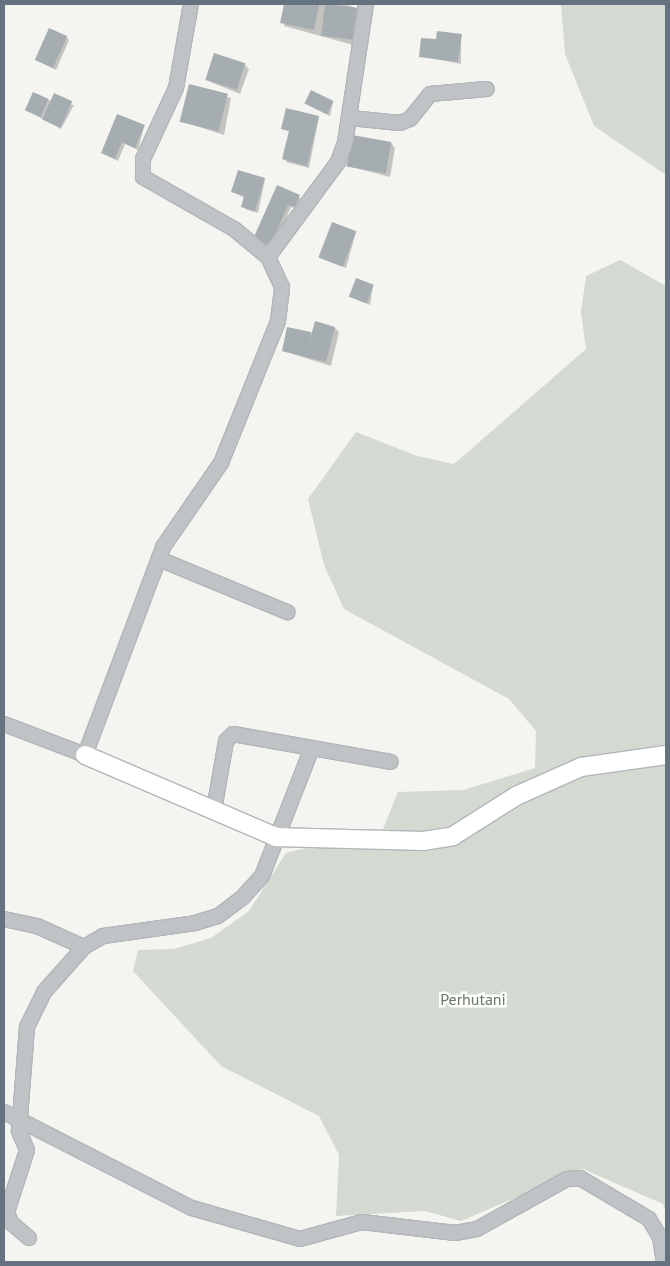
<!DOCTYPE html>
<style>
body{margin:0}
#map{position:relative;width:670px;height:1266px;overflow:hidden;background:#f4f4f0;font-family:"PT Sans",sans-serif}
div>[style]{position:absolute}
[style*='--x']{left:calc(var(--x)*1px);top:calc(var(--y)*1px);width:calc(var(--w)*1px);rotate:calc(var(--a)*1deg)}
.green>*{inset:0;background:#d4dad1}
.shadow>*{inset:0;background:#0003}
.building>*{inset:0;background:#a6adb1;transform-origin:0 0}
.roads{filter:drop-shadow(1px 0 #b2b6b9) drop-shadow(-1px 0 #b2b6b9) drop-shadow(0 1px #b2b6b9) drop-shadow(0 -1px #b2b6b9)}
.minor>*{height:14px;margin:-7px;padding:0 7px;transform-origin:7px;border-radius:7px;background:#bfc3c6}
.major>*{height:18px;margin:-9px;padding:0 9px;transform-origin:9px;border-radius:9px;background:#fff}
span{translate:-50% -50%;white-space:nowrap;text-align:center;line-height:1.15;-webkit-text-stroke:5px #fff;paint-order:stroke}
.park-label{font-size:16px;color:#667762}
.frame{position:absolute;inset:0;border:5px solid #64737f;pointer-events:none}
</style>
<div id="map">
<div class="green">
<i style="clip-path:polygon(561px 4px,666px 4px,666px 175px,594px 126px,565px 54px)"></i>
<i style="clip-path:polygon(620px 260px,666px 286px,666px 1213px,663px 1204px,583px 1169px,461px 1221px,425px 1211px,336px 1216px,339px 1155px,319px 1116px,221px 1066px,133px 971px,138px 950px,174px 949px,211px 938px,249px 911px,286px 853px,383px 829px,398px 792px,463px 790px,535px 768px,536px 731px,509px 699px,344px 609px,324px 565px,308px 499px,356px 432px,417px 456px,454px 464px,586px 349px,581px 312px,586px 276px)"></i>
</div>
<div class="shadow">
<i style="clip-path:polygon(285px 4px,344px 4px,360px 9px,357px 46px,284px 26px)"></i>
<i style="clip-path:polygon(461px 35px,461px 64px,420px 56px,437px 41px)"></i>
<i style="clip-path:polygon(66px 37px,69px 40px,56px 70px,36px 60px)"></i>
<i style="clip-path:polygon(244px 64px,249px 69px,240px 94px,206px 80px)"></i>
<i style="clip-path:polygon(190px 86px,231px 98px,224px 135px,181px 121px)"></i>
<i style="clip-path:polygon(48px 100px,74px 105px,61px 129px,26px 110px)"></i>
<i style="clip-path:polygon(333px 102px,330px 116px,306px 103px)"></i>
<i style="clip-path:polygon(319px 117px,309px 168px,286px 162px,290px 132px,282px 128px)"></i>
<i style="clip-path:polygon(144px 126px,138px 150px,125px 144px,118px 161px,102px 153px)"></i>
<i style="clip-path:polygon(391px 143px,395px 148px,390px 177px,348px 166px)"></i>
<i style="clip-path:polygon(265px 179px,258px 213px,245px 209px,245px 198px,233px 192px)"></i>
<i style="clip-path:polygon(277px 187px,302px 199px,298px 209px,291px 207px,273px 248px,257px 241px)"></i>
<i style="clip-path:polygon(356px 232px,346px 268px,321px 258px)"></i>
<i style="clip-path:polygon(373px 286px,370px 305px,350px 296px)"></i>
<i style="clip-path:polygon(335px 328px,339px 332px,331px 366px,283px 351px,310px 333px)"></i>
</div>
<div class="building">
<i style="clip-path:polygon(284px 4px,319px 4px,314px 30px,280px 23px)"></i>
<i style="left:325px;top:4px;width:35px;height:32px;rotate:7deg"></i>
<i style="left:49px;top:28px;width:20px;height:35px;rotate:24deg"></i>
<i style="clip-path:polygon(437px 31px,462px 34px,458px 62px,419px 57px,421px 38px,436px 39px)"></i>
<i style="left:214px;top:53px;width:33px;height:28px;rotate:18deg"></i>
<i style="left:189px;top:84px;width:40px;height:39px;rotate:14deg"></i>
<i style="left:311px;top:90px;width:25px;height:15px;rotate:26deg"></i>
<i style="left:33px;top:92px;width:17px;height:20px;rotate:24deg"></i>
<i style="left:54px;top:93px;width:20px;height:29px;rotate:24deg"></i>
<i style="clip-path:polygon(286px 108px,319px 116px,307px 166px,282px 159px,289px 131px,281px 129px)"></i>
<i style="clip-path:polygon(117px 114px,145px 125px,135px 148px,122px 142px,115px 159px,101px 153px)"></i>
<i style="left:352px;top:135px;width:40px;height:32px;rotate:10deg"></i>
<i style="clip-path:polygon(238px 170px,265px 178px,255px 211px,241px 207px,244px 196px,231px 192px)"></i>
<i style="clip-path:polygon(277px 185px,300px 195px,295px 207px,288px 205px,270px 246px,253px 239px)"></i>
<i style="left:332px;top:222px;width:26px;height:38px;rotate:21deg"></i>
<i style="left:356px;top:278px;width:19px;height:20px;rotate:21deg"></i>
<i style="clip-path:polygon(315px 321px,335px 327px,326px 362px,282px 351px,287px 327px,311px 332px,309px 343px)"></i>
</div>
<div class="roads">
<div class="minor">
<i style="--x:350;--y:118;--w:50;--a:5.7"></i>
<i style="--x:400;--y:123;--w:11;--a:-22"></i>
<i style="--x:410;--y:119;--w:32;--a:-51"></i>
<i style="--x:430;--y:94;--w:57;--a:-5"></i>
<i style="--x:268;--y:257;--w:118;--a:-53.6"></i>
<i style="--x:338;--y:162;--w:20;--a:-70"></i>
<i style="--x:345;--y:143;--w:141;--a:-81.4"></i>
<i style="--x:159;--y:559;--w:139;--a:22.5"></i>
<i style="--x:4;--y:724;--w:87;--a:20.9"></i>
<i style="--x:85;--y:755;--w:222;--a:-69.4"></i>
<i style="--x:163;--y:547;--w:102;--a:-55.4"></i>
<i style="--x:221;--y:463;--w:153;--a:-68.1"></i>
<i style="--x:278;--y:321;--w:34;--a:-83"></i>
<i style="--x:282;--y:287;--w:33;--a:-115"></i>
<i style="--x:268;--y:257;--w:44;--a:-140.5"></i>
<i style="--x:234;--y:229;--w:105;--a:-150.3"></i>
<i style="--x:143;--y:177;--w:18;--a:-90"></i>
<i style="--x:143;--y:159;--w:78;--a:-65.1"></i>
<i style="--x:176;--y:88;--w:85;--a:-79.9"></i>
<i style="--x:214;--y:810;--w:70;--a:-80.1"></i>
<i style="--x:226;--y:741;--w:10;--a:-45"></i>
<i style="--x:233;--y:734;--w:160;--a:10"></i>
<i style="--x:4;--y:919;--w:34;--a:12"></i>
<i style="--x:37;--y:926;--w:51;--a:24.1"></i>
<i style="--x:4;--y:1112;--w:211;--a:27.1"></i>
<i style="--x:192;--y:1208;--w:112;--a:16"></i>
<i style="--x:300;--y:1239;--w:64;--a:-15.3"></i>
<i style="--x:362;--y:1222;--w:94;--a:6.7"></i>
<i style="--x:455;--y:1233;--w:22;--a:-10"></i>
<i style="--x:477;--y:1229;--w:103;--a:-29.1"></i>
<i style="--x:567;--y:1179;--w:13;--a:-4"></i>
<i style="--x:580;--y:1178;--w:80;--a:30.7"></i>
<i style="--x:649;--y:1219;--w:21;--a:59"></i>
<i style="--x:660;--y:1237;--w:25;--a:81"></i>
<i style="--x:29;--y:1238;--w:23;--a:-140"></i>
<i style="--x:11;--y:1223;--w:12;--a:-110"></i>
<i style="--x:7;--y:1212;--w:65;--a:-72.1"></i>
<i style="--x:27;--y:1150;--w:21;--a:-113"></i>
<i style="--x:19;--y:1131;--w:104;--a:-85.6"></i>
<i style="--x:27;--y:1027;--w:39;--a:-64"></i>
<i style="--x:44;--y:992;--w:60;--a:-48.4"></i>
<i style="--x:84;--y:947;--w:22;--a:-30"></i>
<i style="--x:103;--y:936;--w:93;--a:-8"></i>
<i style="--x:195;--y:923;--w:24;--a:-17"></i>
<i style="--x:218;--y:916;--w:31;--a:-37"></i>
<i style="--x:243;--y:897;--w:28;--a:-48"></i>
<i style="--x:262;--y:876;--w:137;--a:-68.7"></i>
</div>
<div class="major">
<i style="--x:85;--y:755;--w:208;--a:23.2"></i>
<i style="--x:276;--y:837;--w:147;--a:1.6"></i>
<i style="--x:423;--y:841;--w:30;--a:-9"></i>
<i style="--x:453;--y:836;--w:75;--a:-32.4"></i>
<i style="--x:516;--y:796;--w:71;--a:-24"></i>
<i style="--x:581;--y:767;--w:86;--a:-8"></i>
</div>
</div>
<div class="park-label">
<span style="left:473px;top:999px">Perhutani</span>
</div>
<div class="frame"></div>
</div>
